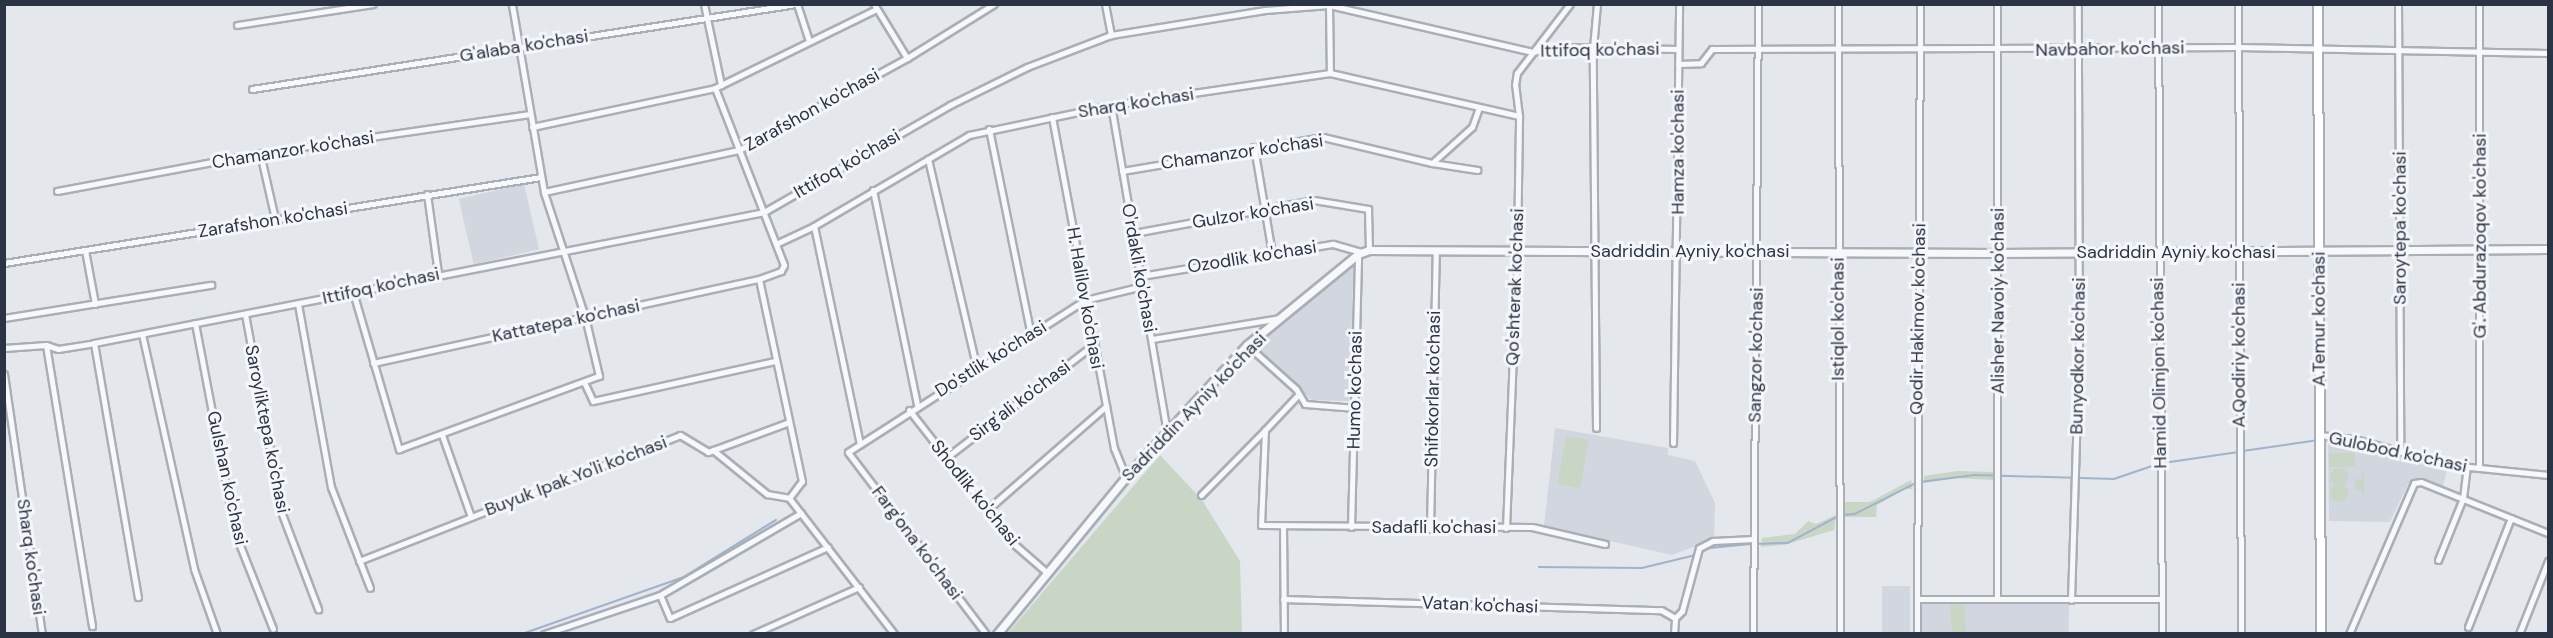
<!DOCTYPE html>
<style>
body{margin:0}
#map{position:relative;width:2553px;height:638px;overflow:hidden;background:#e4e7ec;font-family:"DM Sans",sans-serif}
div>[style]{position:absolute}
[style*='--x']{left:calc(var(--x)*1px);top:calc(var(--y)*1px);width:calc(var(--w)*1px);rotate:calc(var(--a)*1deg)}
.built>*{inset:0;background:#d2d6de;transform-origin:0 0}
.green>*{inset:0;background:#c9d6c5;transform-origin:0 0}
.round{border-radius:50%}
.stream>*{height:1.5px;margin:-0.75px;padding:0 0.75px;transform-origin:0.75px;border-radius:0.75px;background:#9fb4cc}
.roads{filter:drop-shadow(2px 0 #a9aeb7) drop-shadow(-2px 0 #a9aeb7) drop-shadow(0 2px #a9aeb7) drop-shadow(0 -2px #a9aeb7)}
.minor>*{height:5px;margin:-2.5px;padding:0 2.5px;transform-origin:2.5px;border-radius:2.5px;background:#f7f8fa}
.tertiary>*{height:7px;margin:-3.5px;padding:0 3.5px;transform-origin:3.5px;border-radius:3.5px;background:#f7f8fa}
.secondary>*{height:8px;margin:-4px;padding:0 4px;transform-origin:4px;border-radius:4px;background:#fff}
span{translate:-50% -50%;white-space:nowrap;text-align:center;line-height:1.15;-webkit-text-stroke:6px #f4f6f9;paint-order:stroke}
.street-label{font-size:18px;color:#2b3445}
.frame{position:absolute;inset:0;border:6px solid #2b3445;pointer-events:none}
</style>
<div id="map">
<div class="built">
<i style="left:524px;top:184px;width:67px;height:67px;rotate:77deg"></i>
<i style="clip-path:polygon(1354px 263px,1349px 401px,1312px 400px,1253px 347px)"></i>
<i style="clip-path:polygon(1555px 428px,1668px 448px,1668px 455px,1695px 461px,1715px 503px,1714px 539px,1672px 555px,1544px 526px)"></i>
<i style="clip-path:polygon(2328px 440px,2404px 455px,2447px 470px,2443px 486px,2422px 478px,2408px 484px,2390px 522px,2329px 521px)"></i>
<i style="left:1882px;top:586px;width:28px;height:47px"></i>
<i style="left:1922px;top:600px;width:147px;height:34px;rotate:1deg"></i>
</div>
<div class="green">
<i style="left:1566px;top:436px;width:23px;height:49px;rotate:10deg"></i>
<i style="left:2329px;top:453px;width:26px;height:14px"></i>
<i style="clip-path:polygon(1160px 455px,1202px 500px,1240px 561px,1242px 633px,1007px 634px)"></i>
<i class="round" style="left:2330px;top:468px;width:18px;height:18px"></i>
<i style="clip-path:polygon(1957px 471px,1993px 472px,1993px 480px,1956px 478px,1924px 483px,1924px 476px)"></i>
<i style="clip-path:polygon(2362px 472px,2364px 472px,2364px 501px,2362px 490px,2355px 490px,2355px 479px,2362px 479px)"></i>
<i style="clip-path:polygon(1911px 480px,1913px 489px,1905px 489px,1877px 505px,1876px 517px,1842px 517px,1842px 502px,1870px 502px)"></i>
<i class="round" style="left:2330px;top:484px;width:18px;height:18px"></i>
<i style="clip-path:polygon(1836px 515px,1834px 530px,1784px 545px,1761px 547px,1762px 538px,1795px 534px,1808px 521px,1816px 524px)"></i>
<i style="left:1964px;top:604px;width:28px;height:14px;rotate:86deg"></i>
</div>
<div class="stream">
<i style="--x:2323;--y:440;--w:68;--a:11"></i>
<i style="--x:2243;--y:451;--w:76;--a:-8.3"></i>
<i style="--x:2163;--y:463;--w:76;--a:-8.3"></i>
<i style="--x:1920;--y:482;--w:55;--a:-7.3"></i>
<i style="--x:1975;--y:475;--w:139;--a:1.6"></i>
<i style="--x:2114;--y:479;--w:46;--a:-18.8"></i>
<i style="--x:1841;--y:515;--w:14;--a:-4"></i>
<i style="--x:1855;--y:514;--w:68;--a:-26.9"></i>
<i style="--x:1755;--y:544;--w:33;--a:-2"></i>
<i style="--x:1788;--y:543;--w:55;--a:-28"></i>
<i style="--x:1700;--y:553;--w:11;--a:-27"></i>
<i style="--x:1710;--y:548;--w:41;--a:-5.6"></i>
<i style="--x:1539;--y:567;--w:103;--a:0.6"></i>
<i style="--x:1642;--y:568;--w:56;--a:-13.5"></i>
<i style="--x:522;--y:634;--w:172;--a:-19.4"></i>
<i style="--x:684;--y:577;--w:108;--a:-31.8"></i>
</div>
<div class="roads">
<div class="minor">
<i style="--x:704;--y:4;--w:83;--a:78.1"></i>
<i style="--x:797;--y:4;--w:38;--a:72"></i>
<i style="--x:874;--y:4;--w:63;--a:58.6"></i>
<i style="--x:1105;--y:4;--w:32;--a:79"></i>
<i style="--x:1838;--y:4;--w:630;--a:89.82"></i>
<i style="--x:1997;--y:4;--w:594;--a:90"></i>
<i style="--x:2158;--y:4;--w:630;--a:89.64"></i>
<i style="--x:2238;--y:4;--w:630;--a:89.73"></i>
<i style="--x:2398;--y:4;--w:447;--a:89.7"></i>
<i style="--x:2479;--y:4;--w:464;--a:90"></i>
<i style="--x:1329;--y:5;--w:68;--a:89.2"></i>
<i style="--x:237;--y:25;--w:137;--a:-8.8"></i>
<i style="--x:1678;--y:64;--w:23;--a:-2"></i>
<i style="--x:1701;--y:63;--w:18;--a:-52"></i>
<i style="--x:1712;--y:49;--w:526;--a:-0.22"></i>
<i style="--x:2238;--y:47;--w:310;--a:1.1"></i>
<i style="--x:715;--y:88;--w:190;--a:68.7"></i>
<i style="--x:784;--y:265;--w:7;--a:117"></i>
<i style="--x:781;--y:271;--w:23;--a:160"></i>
<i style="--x:759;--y:279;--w:207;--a:78"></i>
<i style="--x:802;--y:481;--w:21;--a:127"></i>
<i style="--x:789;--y:498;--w:172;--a:52.3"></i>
<i style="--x:252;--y:89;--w:551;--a:-8.88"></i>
<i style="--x:1111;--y:105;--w:331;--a:80.3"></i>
<i style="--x:1052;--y:117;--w:337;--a:79.4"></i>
<i style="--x:1114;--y:448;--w:31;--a:68"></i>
<i style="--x:532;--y:127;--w:187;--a:-12"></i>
<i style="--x:715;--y:88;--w:179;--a:-26.1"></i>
<i style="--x:989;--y:129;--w:210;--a:78.5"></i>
<i style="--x:1254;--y:147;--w:108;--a:80.4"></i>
<i style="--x:260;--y:153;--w:68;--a:77.2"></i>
<i style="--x:928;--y:159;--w:216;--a:76.9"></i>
<i style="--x:1432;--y:163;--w:46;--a:8.8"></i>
<i style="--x:1122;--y:171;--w:204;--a:-9.6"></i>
<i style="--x:1323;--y:137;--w:112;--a:13.4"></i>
<i style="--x:1432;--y:163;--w:54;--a:-42"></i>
<i style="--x:1472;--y:127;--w:20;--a:-70"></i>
<i style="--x:873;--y:190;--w:219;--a:78.4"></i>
<i style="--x:57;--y:191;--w:207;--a:-10.6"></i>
<i style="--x:260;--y:153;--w:272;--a:-8.2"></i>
<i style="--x:544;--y:192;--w:199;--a:-12.2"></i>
<i style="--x:739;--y:150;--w:192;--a:-28.7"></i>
<i style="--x:907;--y:58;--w:102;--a:-31.8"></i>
<i style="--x:427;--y:194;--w:80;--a:82.1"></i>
<i style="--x:814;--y:226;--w:223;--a:78.1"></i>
<i style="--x:1134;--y:233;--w:183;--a:-10.4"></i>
<i style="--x:1314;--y:200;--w:55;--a:9.5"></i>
<i style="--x:1368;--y:209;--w:41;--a:88.6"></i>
<i style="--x:778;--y:243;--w:40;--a:-25"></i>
<i style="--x:814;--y:226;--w:180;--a:-30.4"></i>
<i style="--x:969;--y:135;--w:145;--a:-11.9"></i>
<i style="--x:1111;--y:105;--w:221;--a:-8.3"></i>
<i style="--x:1330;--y:73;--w:194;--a:12.8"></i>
<i style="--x:85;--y:250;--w:55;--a:79.5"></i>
<i style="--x:4;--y:263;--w:544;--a:-9.1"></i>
<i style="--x:1141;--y:276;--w:195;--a:-9.5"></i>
<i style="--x:1333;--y:244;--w:29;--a:16"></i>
<i style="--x:353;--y:292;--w:164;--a:73.7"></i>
<i style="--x:399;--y:449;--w:213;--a:-20.1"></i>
<i style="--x:599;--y:376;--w:61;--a:-103.3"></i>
<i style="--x:585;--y:317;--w:132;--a:-108.2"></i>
<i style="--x:544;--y:192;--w:191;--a:-99.7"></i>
<i style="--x:298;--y:304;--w:186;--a:79.8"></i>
<i style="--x:331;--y:487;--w:108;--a:68.9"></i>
<i style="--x:245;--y:314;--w:203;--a:79.5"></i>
<i style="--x:282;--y:514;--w:102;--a:69.2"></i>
<i style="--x:4;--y:318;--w:210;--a:-9.1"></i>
<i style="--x:195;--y:323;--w:214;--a:79.2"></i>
<i style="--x:235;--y:533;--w:103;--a:68.4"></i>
<i style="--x:142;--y:334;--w:241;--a:77.5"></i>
<i style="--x:194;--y:569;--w:69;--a:70.5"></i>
<i style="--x:1152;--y:339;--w:130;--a:-9.3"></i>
<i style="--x:94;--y:343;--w:258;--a:80.2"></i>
<i style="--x:46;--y:345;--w:285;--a:80.7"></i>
<i style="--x:1247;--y:345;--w:66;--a:41.9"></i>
<i style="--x:1296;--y:389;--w:17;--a:59"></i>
<i style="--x:1305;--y:404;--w:51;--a:4.5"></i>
<i style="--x:4;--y:348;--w:42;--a:-4.1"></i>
<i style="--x:46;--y:345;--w:13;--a:18"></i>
<i style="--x:58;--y:349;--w:36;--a:-9"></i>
<i style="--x:94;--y:343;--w:683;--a:-11.06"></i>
<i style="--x:764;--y:212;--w:215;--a:-29.9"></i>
<i style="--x:950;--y:105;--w:86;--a:-26.3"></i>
<i style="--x:1027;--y:67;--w:90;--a:-20.9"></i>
<i style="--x:1111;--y:35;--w:156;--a:-9.2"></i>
<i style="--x:1265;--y:10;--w:64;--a:-4.5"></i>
<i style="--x:1329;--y:5;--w:209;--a:13"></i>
<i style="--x:1533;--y:52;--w:16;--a:-18"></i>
<i style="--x:1548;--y:47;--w:130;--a:0.9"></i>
<i style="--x:373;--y:363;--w:395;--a:-12.3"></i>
<i style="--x:4;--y:374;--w:263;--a:81.7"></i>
<i style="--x:584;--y:382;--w:21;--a:65"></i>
<i style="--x:593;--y:401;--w:186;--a:-12.4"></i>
<i style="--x:1297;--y:396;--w:47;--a:133.3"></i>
<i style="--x:1265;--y:430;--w:95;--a:92.4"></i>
<i style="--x:1261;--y:525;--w:271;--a:0.4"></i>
<i style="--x:1532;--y:527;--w:75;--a:13.1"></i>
<i style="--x:909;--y:410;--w:170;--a:51.9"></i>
<i style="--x:1014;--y:544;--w:41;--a:41.1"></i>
<i style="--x:1596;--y:428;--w:380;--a:-90.5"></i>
<i style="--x:1593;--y:48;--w:44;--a:-84.8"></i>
<i style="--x:442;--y:435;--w:87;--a:70.5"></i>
<i style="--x:2320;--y:435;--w:34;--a:7"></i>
<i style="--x:2354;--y:439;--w:99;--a:15.2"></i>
<i style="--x:2450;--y:465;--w:99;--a:5.8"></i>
<i style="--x:1673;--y:443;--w:439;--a:-89.2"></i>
<i style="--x:713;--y:450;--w:70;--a:39.2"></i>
<i style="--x:767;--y:494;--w:22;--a:10"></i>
<i style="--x:947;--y:457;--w:184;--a:-37.5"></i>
<i style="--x:1201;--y:495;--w:91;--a:-45.4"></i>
<i style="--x:988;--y:509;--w:157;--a:-41.1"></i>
<i style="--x:801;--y:513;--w:163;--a:149.8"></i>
<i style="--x:660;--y:595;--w:25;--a:67"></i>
<i style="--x:670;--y:618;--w:173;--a:-24.2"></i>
<i style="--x:1283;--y:526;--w:108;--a:89.5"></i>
<i style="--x:1351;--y:527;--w:273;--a:-88.5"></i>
<i style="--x:1506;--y:528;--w:279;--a:-87.7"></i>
<i style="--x:1517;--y:249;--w:133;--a:-89.1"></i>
<i style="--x:1519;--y:116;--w:31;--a:-97"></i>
<i style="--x:1515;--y:85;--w:12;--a:-81"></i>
<i style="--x:1517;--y:73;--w:87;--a:-52.5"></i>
<i style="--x:1430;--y:529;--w:279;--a:-88.8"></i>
<i style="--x:2438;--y:560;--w:67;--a:-68"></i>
<i style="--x:2463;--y:498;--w:31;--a:-83"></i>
<i style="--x:359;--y:561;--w:345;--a:-21.4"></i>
<i style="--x:680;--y:435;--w:33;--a:31"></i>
<i style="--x:708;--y:452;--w:86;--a:-20.3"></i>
<i style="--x:1283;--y:599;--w:378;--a:1.7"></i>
<i style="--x:1661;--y:610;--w:16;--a:30"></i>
<i style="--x:1917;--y:599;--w:245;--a:0"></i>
<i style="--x:2071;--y:600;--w:249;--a:-88.2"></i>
<i style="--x:2079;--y:351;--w:347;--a:-90.2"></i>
<i style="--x:2468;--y:627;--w:117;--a:-68.5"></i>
<i style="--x:544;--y:634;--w:122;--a:-18.6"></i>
<i style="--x:753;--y:634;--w:116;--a:-23.9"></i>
<i style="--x:986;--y:634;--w:228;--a:-127.2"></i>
<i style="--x:848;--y:452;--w:282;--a:-32.7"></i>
<i style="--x:1085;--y:300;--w:60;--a:-13.6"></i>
<i style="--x:1674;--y:634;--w:16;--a:-86"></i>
<i style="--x:1675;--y:618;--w:10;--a:-45"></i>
<i style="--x:1682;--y:611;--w:65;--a:-74.9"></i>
<i style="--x:1699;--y:548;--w:16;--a:-27"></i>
<i style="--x:1713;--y:541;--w:41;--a:-2.8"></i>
<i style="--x:1753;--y:634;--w:630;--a:-89.55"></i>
<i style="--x:1917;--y:634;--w:630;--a:-89.73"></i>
<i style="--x:2349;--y:634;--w:164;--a:-66.7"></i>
<i style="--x:2414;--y:483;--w:7;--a:-8"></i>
<i style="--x:2421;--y:482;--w:137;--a:21.9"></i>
<i style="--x:2519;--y:634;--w:79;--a:-68.3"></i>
</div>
<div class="tertiary">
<i style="--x:997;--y:634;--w:203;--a:-50.6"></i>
<i style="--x:1126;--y:477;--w:179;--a:-47.5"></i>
<i style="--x:1247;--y:345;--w:144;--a:-39.3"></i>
<i style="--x:1358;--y:254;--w:12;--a:-20"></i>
<i style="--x:1369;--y:250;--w:629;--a:0.27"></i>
<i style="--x:1998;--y:253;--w:550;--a:-0.42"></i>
</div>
<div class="secondary">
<i style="--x:2318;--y:4;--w:630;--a:89.73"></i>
</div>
</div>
<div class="street-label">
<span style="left:524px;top:46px;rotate:-9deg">G'alaba ko'chasi</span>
<span style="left:2110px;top:49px;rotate:-1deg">Navbahor ko'chasi</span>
<span style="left:1600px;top:50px;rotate:-1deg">Ittifoq ko'chasi</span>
<span style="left:1136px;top:103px;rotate:-9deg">Sharq ko'chasi</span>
<span style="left:812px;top:110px;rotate:-29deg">Zarafshon ko'chasi</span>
<span style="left:293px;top:150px;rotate:-9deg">Chamanzor ko'chasi</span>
<span style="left:1242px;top:152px;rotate:-8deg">Chamanzor ko'chasi</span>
<span style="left:1678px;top:152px;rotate:-90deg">Hamza ko'chasi</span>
<span style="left:847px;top:164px;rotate:-30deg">Ittifoq ko'chasi</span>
<span style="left:1253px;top:213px;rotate:-9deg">Gulzor ko'chasi</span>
<span style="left:273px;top:220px;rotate:-9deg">Zarafshon ko'chasi</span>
<span style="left:2400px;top:228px;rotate:-90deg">Saroytepa ko'chasi</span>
<span style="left:2480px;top:236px;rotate:-90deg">G'. Abdurazoqov ko'chasi</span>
<span style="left:1690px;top:251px">Sadriddin Ayniy ko'chasi</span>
<span style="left:2176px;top:252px">Sadriddin Ayniy ko'chasi</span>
<span style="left:1252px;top:257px;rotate:-9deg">Ozodlik ko'chasi</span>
<span style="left:1139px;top:268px;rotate:80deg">O'rdakli ko'chasi</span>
<span style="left:381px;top:286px;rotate:-12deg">Ittifoq ko'chasi</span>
<span style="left:1515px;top:287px;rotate:-88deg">Qo'shterak ko'chasi</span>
<span style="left:1085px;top:298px;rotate:80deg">H. Halilov ko'chasi</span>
<span style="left:1998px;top:301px;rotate:-90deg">Alisher Navoiy ko'chasi</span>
<span style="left:1838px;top:319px;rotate:-90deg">Istiqlol ko'chasi</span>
<span style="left:1918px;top:319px;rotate:-89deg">Qodir Hakimov ko'chasi</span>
<span style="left:2319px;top:319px;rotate:-90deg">A.Temur ko'chasi</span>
<span style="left:566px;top:321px;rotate:-12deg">Kattatepa ko'chasi</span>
<span style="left:1756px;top:355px;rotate:-89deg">Sangzor ko'chasi</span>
<span style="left:2239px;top:355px;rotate:-90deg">A.Qodiriy ko'chasi</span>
<span style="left:2078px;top:356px;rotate:-89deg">Bunyodkor ko'chasi</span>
<span style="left:991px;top:359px;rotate:-32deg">Do'stlik ko'chasi</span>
<span style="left:2159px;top:373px;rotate:-91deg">Hamid Olimjon ko'chasi</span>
<span style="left:1433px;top:389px;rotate:-89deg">Shifokorlar ko'chasi</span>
<span style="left:1355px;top:390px;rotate:-89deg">Humo ko'chasi</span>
<span style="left:1020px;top:401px;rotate:-37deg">Sirg'ali ko'chasi</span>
<span style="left:1194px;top:407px;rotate:-46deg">Sadriddin Ayniy ko'chasi</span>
<span style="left:267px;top:429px;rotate:79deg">Saroyliktepa ko'chasi</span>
<span style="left:2398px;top:452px;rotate:12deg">Gulobod ko'chasi</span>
<span style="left:576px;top:476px;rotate:-21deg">Buyuk Ipak Yo'li ko'chasi</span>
<span style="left:227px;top:478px;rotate:78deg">Gulshan ko'chasi</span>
<span style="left:975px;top:493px;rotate:51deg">Shodlik ko'chasi</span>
<span style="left:1434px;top:527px">Sadafli ko'chasi</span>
<span style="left:917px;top:543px;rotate:53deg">Farg'ona ko'chasi</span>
<span style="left:31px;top:557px;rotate:82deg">Sharq ko'chasi</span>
<span style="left:1480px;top:605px;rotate:2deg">Vatan ko'chasi</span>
</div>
<div class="frame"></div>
</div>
